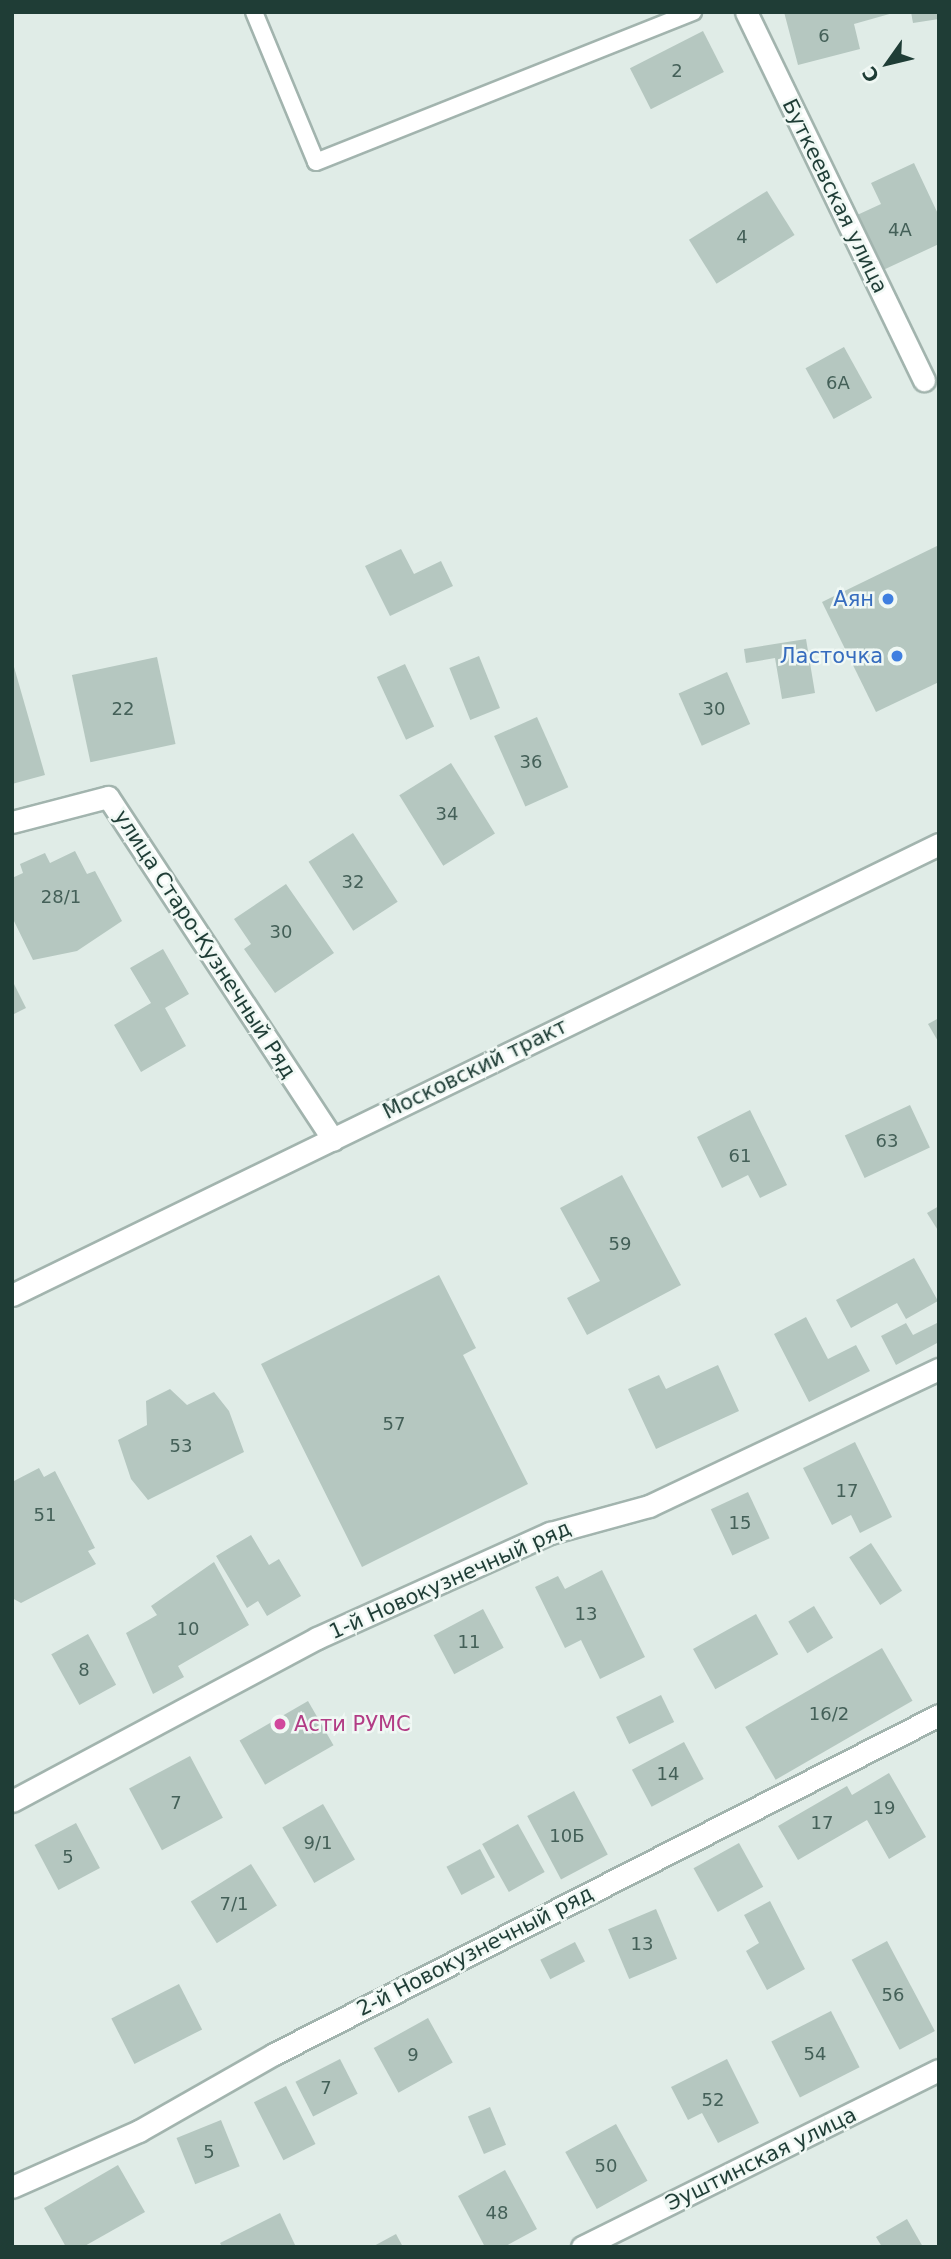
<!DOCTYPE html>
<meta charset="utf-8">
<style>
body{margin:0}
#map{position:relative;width:951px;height:2259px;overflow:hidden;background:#e0ece7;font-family:"DejaVu Sans",sans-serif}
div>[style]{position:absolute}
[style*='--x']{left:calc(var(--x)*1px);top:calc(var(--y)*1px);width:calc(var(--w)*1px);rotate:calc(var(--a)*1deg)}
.building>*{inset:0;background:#b5c7c0;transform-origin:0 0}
.roads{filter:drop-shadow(2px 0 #a2b4ae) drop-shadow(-2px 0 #a2b4ae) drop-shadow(0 2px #a2b4ae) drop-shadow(0 -2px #a2b4ae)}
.lane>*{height:16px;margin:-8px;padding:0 8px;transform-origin:8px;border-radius:8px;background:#fff}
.street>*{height:21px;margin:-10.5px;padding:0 10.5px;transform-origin:10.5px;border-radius:10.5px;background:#fff}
.secondary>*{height:21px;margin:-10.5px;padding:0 10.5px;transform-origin:10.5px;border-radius:10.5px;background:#fff}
.dots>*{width:19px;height:19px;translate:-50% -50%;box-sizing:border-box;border:4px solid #f0f8f4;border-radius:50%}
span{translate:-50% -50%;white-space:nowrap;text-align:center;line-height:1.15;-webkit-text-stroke:5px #f0f8f4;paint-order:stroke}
.number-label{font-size:18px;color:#446058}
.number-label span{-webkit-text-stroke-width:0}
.street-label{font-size:21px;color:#1f3d36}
.shop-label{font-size:21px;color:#366cbe}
.right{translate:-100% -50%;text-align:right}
.hotel-label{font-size:21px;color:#b23c85}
.left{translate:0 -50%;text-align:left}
.frame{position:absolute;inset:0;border:14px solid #1f3d36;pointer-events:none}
.north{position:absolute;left:853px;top:28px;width:70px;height:70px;-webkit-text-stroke:5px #f0f8f4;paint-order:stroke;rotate:236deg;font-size:19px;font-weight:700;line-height:28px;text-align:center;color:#1f3d36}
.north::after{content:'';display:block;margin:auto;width:24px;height:32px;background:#1f3d36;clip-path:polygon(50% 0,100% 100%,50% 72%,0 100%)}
</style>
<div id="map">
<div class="building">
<i style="clip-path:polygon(784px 12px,893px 12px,893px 13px,854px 24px,860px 49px,798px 65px)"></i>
<i style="clip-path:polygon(911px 12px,939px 12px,939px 19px,913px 23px)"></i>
<i style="left:703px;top:31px;width:46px;height:82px;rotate:63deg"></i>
<i style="clip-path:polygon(914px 163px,939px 216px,939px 244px,881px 271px,855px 216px,881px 204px,871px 183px)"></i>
<i style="left:767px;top:191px;width:52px;height:92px;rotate:58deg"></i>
<i style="left:844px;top:347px;width:58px;height:44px;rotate:61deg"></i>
<i style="clip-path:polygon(939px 545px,939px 682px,876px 712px,822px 602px)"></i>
<i style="clip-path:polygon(401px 549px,414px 574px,441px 561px,453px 586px,390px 616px,365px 566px)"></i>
<i style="clip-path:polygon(806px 639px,815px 693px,782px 699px,775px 658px,746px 663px,744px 649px)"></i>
<i style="left:479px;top:656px;width:56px;height:32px;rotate:68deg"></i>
<i style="left:157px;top:657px;width:89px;height:87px;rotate:78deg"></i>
<i style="clip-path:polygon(12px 660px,45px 775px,12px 784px)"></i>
<i style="left:405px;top:664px;width:69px;height:31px;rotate:65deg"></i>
<i style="left:727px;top:672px;width:57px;height:53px;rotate:66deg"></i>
<i style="left:537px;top:717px;width:77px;height:47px;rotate:66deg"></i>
<i style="left:451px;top:763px;width:83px;height:61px;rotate:58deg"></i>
<i style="left:353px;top:833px;width:82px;height:53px;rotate:57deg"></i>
<i style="clip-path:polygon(75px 851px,87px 874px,95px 871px,122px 921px,77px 951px,33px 960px,12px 917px,12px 878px,23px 873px,20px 864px,45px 853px,50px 863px)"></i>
<i style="clip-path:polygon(286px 884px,334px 953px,275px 993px,244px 949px,251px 944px,234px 919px)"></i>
<i style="clip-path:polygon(163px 949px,189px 994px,165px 1008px,186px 1046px,141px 1072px,114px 1025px,151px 1003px,130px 968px)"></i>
<i style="clip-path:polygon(12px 980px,26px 1008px,12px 1015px)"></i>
<i style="clip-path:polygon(939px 1018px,939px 1043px,928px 1024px)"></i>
<i style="left:910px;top:1105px;width:47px;height:72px;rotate:65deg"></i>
<i style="clip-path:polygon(750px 1110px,787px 1185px,760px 1198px,748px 1175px,722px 1188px,697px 1137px)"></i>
<i style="clip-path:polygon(622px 1175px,681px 1285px,587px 1335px,567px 1298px,600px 1281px,560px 1208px)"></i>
<i style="clip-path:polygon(939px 1206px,939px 1232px,927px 1213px)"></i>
<i style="clip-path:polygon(914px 1258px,938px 1301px,906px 1319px,897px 1303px,851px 1328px,836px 1300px)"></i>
<i style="clip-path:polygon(439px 1275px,476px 1348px,463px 1355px,528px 1484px,362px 1567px,261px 1364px)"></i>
<i style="clip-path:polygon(806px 1317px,828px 1359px,856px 1345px,870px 1371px,809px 1402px,774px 1334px)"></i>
<i style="clip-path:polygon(939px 1322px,939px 1342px,896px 1365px,881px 1336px,906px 1323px,913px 1335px)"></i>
<i style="clip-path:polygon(718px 1365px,739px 1411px,656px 1449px,628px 1389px,659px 1375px,666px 1389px)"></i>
<i style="clip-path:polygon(170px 1389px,187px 1405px,214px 1392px,229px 1411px,244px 1452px,148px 1500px,131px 1479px,118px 1440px,147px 1425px,146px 1401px)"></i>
<i style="clip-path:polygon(855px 1442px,892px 1517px,860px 1533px,851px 1515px,832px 1525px,803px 1468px)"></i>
<i style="clip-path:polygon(39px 1468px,44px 1477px,55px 1471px,95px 1548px,88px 1551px,96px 1564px,21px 1603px,12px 1598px,12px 1482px)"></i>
<i style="left:748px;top:1492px;width:51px;height:41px;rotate:65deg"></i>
<i style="clip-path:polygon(251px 1535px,269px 1565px,279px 1559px,301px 1596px,267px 1616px,258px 1601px,247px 1608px,216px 1556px)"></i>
<i style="left:871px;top:1543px;width:57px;height:26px;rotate:57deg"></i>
<i style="clip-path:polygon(214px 1562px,249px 1625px,178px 1666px,184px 1677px,153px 1694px,126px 1633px,157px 1615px,151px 1606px)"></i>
<i style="clip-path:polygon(602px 1570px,645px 1657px,600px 1679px,581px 1640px,565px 1648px,535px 1587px,558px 1576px,565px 1589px)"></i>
<i style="left:814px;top:1606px;width:37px;height:30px;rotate:59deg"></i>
<i style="left:483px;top:1609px;width:44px;height:56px;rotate:62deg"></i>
<i style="left:756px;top:1614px;width:46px;height:72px;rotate:61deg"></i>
<i style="left:88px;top:1634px;width:58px;height:42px;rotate:61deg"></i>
<i style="left:882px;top:1648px;width:61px;height:158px;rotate:60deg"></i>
<i style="left:661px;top:1695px;width:30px;height:50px;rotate:64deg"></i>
<i style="left:308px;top:1701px;width:51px;height:79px;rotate:60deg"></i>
<i style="left:684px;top:1742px;width:42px;height:59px;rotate:62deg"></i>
<i style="left:190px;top:1756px;width:70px;height:69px;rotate:62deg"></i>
<i style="clip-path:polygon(889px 1773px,926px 1837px,889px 1859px,867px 1820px,798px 1860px,778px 1826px,847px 1786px,852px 1795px)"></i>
<i style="left:574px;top:1791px;width:72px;height:53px;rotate:62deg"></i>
<i style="left:323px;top:1804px;width:64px;height:47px;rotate:60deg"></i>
<i style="left:76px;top:1823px;width:51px;height:47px;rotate:62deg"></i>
<i style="left:518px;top:1824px;width:55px;height:41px;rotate:61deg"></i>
<i style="left:739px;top:1843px;width:50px;height:52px;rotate:61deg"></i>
<i style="left:480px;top:1849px;width:32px;height:38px;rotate:62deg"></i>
<i style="left:251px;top:1864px;width:49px;height:71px;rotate:58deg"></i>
<i style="clip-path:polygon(770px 1901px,805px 1969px,767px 1990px,746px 1951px,759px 1943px,744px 1915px)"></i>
<i style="left:656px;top:1909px;width:54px;height:52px;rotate:67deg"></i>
<i style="left:887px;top:1941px;width:102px;height:40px;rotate:62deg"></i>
<i style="left:575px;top:1942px;width:22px;height:39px;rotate:63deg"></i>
<i style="left:179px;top:1984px;width:51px;height:76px;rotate:63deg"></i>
<i style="left:831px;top:2011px;width:63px;height:67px;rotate:63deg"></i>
<i style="left:428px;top:2018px;width:51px;height:62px;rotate:61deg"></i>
<i style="left:340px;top:2059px;width:39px;height:50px;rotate:63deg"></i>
<i style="clip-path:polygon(727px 2059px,759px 2123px,718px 2143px,702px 2113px,688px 2120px,671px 2087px)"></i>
<i style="left:286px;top:2086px;width:65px;height:36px;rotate:63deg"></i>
<i style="left:490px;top:2107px;width:41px;height:24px;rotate:67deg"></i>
<i style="left:221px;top:2120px;width:50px;height:48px;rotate:68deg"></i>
<i style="left:616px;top:2124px;width:65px;height:58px;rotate:61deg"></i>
<i style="clip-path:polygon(118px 2165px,145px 2212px,83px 2247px,66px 2247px,44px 2208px)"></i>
<i style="clip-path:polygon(505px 2170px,537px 2229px,504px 2247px,485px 2247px,458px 2196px)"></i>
<i style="clip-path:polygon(280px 2213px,296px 2247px,222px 2247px,220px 2243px)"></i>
<i style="clip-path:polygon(907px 2219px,923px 2247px,882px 2247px,876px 2237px)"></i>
<i style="clip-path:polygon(396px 2234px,403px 2247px,372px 2247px)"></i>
</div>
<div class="roads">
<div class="lane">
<i style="--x:254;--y:12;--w:162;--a:67.5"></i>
<i style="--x:316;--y:162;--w:406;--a:-21.7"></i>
</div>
<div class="street">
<i style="--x:746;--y:12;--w:409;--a:64.2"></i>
<i style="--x:12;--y:822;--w:99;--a:-14.6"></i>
<i style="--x:108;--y:797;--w:410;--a:56.7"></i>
<i style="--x:12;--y:1801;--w:346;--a:-28.1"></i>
<i style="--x:317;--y:1638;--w:256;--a:-24.3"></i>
<i style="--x:550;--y:1533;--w:103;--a:-15.3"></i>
<i style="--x:649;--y:1506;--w:321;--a:-25.3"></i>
<i style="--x:12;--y:2187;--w:139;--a:-23.8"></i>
<i style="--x:139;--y:2131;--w:155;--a:-29.7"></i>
<i style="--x:274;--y:2054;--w:746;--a:-27.01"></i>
<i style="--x:582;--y:2247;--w:398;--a:-26.4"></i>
</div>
<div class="secondary">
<i style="--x:12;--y:1295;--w:1031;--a:-25.94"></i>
</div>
</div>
<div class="dots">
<i style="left:888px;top:599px;background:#3f7fe0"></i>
<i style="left:897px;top:656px;background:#3f7fe0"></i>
<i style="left:280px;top:1724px;background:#d1479c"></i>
</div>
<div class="number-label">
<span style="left:824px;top:36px">6</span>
<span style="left:677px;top:71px">2</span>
<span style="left:900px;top:230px">4А</span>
<span style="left:742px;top:237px">4</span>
<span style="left:838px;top:383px">6А</span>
<span style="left:123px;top:709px">22</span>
<span style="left:714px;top:709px">30</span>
<span style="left:531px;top:762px">36</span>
<span style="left:447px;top:814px">34</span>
<span style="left:353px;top:882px">32</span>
<span style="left:61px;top:897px">28/1</span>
<span style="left:281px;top:932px">30</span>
<span style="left:887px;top:1141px">63</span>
<span style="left:740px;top:1156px">61</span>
<span style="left:620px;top:1244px">59</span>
<span style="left:394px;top:1424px">57</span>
<span style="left:181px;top:1446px">53</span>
<span style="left:847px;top:1491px">17</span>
<span style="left:45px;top:1515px">51</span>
<span style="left:740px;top:1523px">15</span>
<span style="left:586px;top:1614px">13</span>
<span style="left:188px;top:1629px">10</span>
<span style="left:469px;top:1642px">11</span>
<span style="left:84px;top:1670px">8</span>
<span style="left:829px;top:1714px">16/2</span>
<span style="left:668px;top:1774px">14</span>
<span style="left:176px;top:1803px">7</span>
<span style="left:884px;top:1808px">19</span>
<span style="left:822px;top:1823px">17</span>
<span style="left:567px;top:1836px">10Б</span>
<span style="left:318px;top:1843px">9/1</span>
<span style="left:68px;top:1857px">5</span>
<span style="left:234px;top:1904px">7/1</span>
<span style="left:642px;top:1944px">13</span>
<span style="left:893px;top:1995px">56</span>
<span style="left:815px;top:2054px">54</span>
<span style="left:413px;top:2055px">9</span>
<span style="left:326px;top:2088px">7</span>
<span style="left:713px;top:2100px">52</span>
<span style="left:209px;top:2152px">5</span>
<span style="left:606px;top:2166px">50</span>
<span style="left:497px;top:2213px">48</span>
</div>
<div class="street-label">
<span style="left:835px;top:196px;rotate:64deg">Буткеевская улица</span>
<span style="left:205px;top:944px;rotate:57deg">улица Старо-Кузнечный Ряд</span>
<span style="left:475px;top:1069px;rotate:-26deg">Московский тракт</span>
<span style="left:450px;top:1580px;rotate:-24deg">1-й Новокузнечный ряд</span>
<span style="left:475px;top:1951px;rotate:-27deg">2-й Новокузнечный ряд</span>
<span style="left:761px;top:2159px;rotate:-26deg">Эуштинская улица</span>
</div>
<div class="shop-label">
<span class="right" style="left:874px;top:599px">Аян</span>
<span class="right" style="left:883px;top:656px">Ласточка</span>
</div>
<div class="hotel-label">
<span class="left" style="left:294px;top:1724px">Асти РУМС</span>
</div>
<div class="frame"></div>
<div class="north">С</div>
</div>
